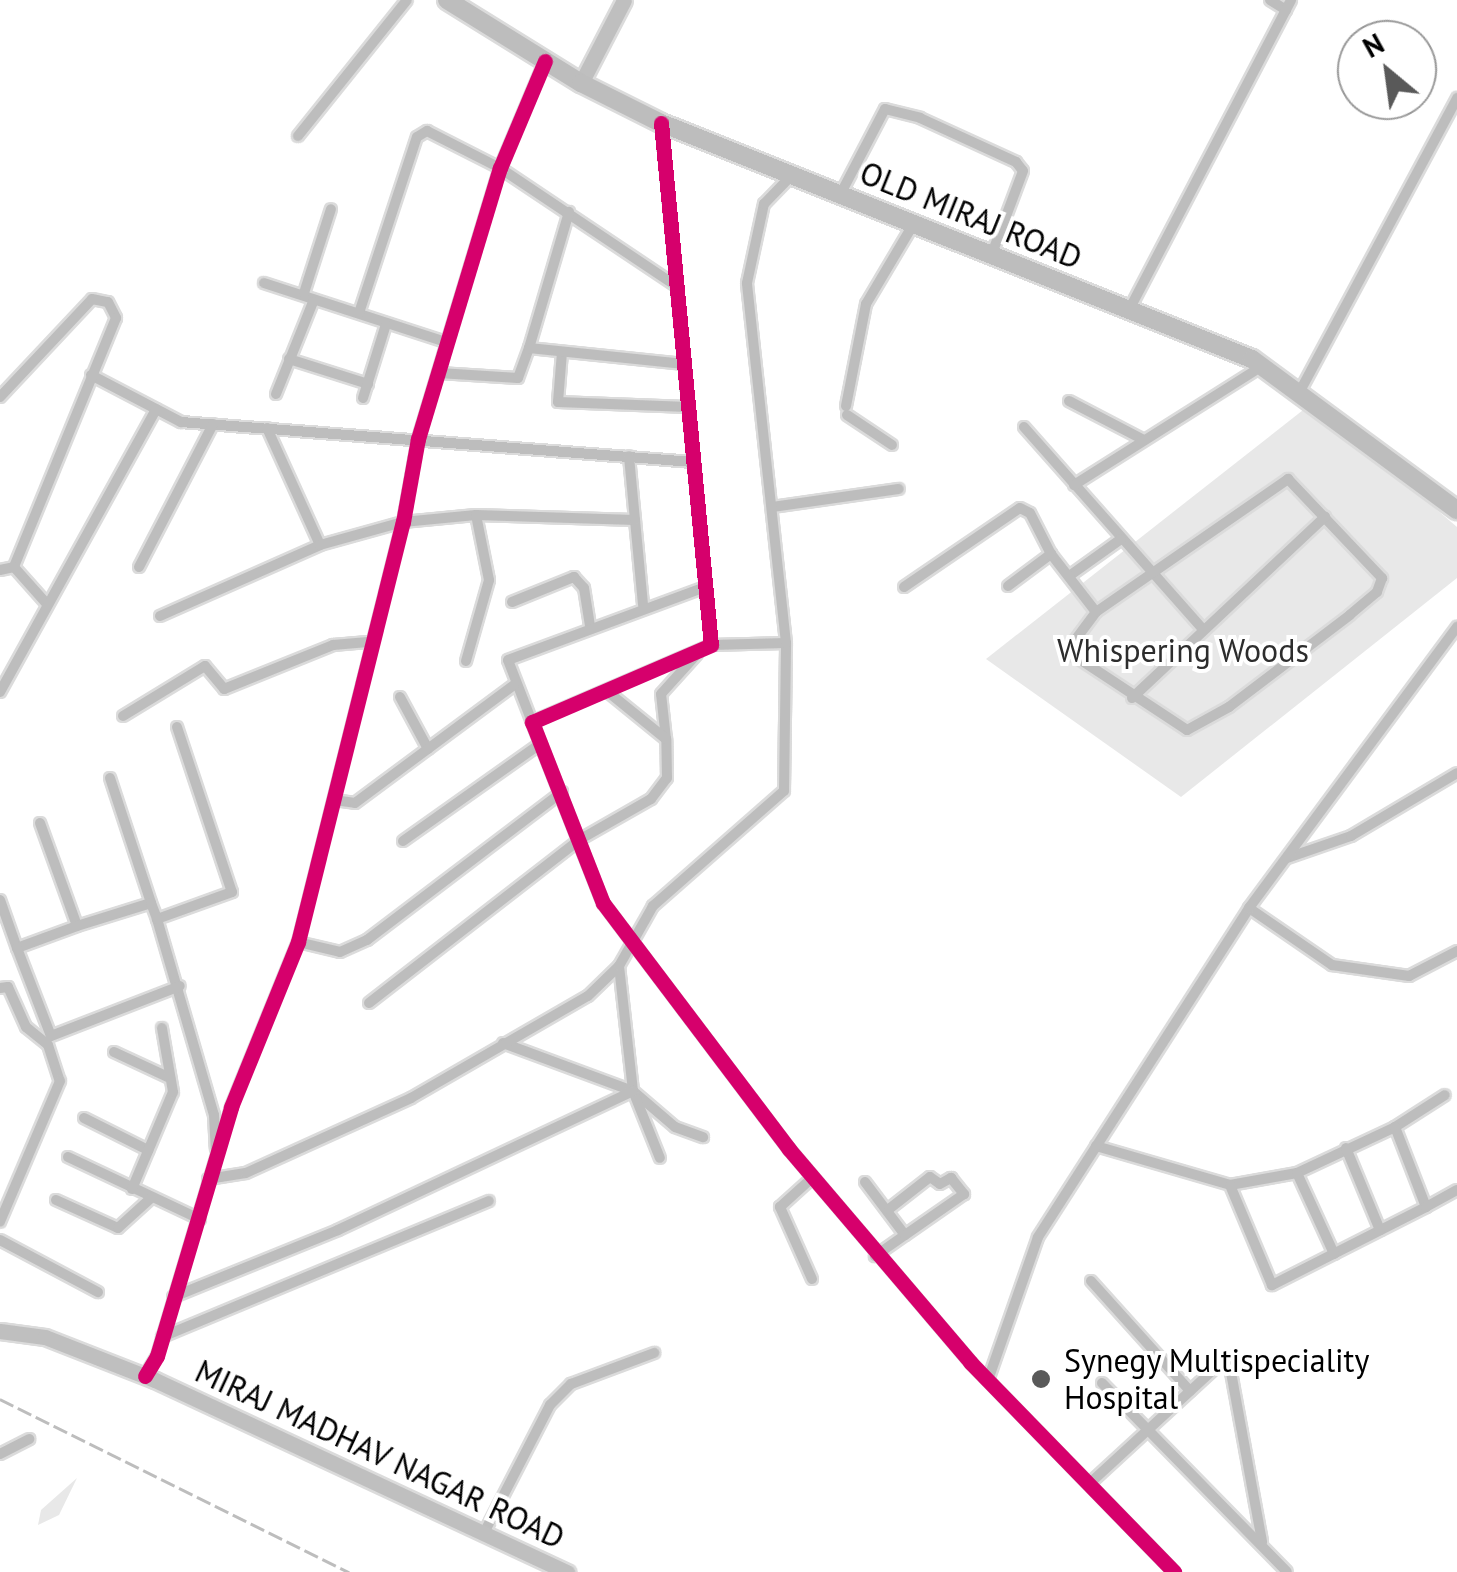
<!DOCTYPE html>
<style>
body{margin:0}
#map{position:relative;width:1457px;height:1572px;overflow:hidden;background:#fff;font-family:"PT Sans",sans-serif}
div>[style]{position:absolute}
[style*='--x']{left:calc(var(--x)*1px);top:calc(var(--y)*1px);width:calc(var(--w)*1px);rotate:calc(var(--a)*1deg)}
.green>*{inset:0;background:#e8e8e8}
.roads{filter:drop-shadow(2px 0 #dbdbdb) drop-shadow(-2px 0 #dbdbdb) drop-shadow(0 2px #dbdbdb) drop-shadow(0 -2px #dbdbdb)}
.street>*{height:10px;margin:-5px;padding:0 5px;transform-origin:5px;border-radius:5px;background:#bdbdbd}
.secondary>*{height:15px;margin:-7.5px;padding:0 7.5px;transform-origin:7.5px;border-radius:7.5px;background:#bfbfbf}
.primary>*{height:18px;margin:-9px;padding:0 9px;transform-origin:9px;border-radius:9px;background:#bdbdbd}
.rail>*{height:2.5px;margin-top:-1.25px;transform-origin:0;background:repeating-linear-gradient(90deg,#bdbdbd 0 15px,transparent 0 20px)}
.cycleway>*{height:15px;margin:-7.5px;padding:0 7.5px;transform-origin:7.5px;border-radius:7.5px;background:#d6006c}
.dots>*{width:28px;height:28px;translate:-50% -50%;box-sizing:border-box;border:5px solid #fff;border-radius:50%}
span{translate:-50% -50%;white-space:nowrap;text-align:center;line-height:1.15;-webkit-text-stroke:8px #fff;paint-order:stroke}
.street-label{font-size:32px;color:#000}
.park-label{font-size:32px;color:#2d2d2d}
.poi-label{font-size:32px;color:#000}
.left{translate:0 -50%;text-align:left}
.north{position:absolute;left:1337px;top:20px;width:100px;height:100px;box-sizing:border-box;background:#fff;border:2px solid #999;border-radius:50%;rotate:331deg;font-size:28px;font-weight:700;line-height:40px;text-align:center;color:#000}
.north::after{content:'';display:block;margin:auto;width:35px;height:45px;background:#595959;clip-path:polygon(50% 0,100% 100%,50% 72%,0 100%)}
</style>
<div id="map">
<div class="green">
<i style="clip-path:polygon(1312px 403px,1457px 527px,1457px 578px,1181px 797px,986px 659px)"></i>
<i style="clip-path:polygon(77px 1478px,59px 1515px,38px 1525px,41px 1510px)"></i>
</div>
<div class="roads">
<div class="street">
<i style="--x:1270;--y:0;--w:19;--a:32"></i>
<i style="--x:661;--y:123;--w:524;--a:84.53"></i>
<i style="--x:711;--y:645;--w:195;--a:156.7"></i>
<i style="--x:532;--y:722;--w:194;--a:68.6"></i>
<i style="--x:603;--y:903;--w:308;--a:52.9"></i>
<i style="--x:789;--y:1149;--w:280;--a:49.6"></i>
<i style="--x:970;--y:1362;--w:293;--a:45.8"></i>
<i style="--x:298;--y:136;--w:174;--a:-51.3"></i>
<i style="--x:840;--y:195;--w:97;--a:-62.4"></i>
<i style="--x:885;--y:109;--w:36;--a:14"></i>
<i style="--x:920;--y:118;--w:106;--a:24.6"></i>
<i style="--x:1016;--y:162;--w:11;--a:52"></i>
<i style="--x:1023;--y:171;--w:91;--a:110.6"></i>
<i style="--x:264;--y:283;--w:191;--a:18"></i>
<i style="--x:304;--y:293;--w:88;--a:-72.2"></i>
<i style="--x:1129;--y:310;--w:350;--a:-62.4"></i>
<i style="--x:359;--y:313;--w:185;--a:-71.8"></i>
<i style="--x:417;--y:137;--w:12;--a:-31"></i>
<i style="--x:427;--y:131;--w:82;--a:26.9"></i>
<i style="--x:500;--y:168;--w:212;--a:33.8"></i>
<i style="--x:529;--y:348;--w:142;--a:-73.6"></i>
<i style="--x:562;--y:352;--w:50;--a:94.6"></i>
<i style="--x:558;--y:402;--w:130;--a:2.2"></i>
<i style="--x:289;--y:359;--w:83;--a:17.6"></i>
<i style="--x:439;--y:373;--w:79;--a:3.6"></i>
<i style="--x:518;--y:378;--w:32;--a:-70"></i>
<i style="--x:529;--y:348;--w:156;--a:5.9"></i>
<i style="--x:91;--y:375;--w:102;--a:27.6"></i>
<i style="--x:181;--y:422;--w:514;--a:4.47"></i>
<i style="--x:1299;--y:393;--w:335;--a:-61.8"></i>
<i style="--x:276;--y:394;--w:99;--a:-68.1"></i>
<i style="--x:0;--y:397;--w:134;--a:-46.8"></i>
<i style="--x:92;--y:299;--w:16;--a:11"></i>
<i style="--x:108;--y:302;--w:18;--a:63"></i>
<i style="--x:116;--y:318;--w:269;--a:112.3"></i>
<i style="--x:363;--y:398;--w:77;--a:-72.7"></i>
<i style="--x:1069;--y:401;--w:82;--a:27.5"></i>
<i style="--x:846;--y:406;--w:104;--a:-78.9"></i>
<i style="--x:866;--y:304;--w:92;--a:-59.3"></i>
<i style="--x:847;--y:415;--w:54;--a:33.7"></i>
<i style="--x:1024;--y:427;--w:267;--a:48.5"></i>
<i style="--x:267;--y:428;--w:128;--a:65.6"></i>
<i style="--x:1288;--y:479;--w:137;--a:46.5"></i>
<i style="--x:1382;--y:578;--w:15;--a:110"></i>
<i style="--x:1377;--y:592;--w:35;--a:140"></i>
<i style="--x:1350;--y:615;--w:152;--a:142.8"></i>
<i style="--x:1229;--y:707;--w:48;--a:151.3"></i>
<i style="--x:1187;--y:730;--w:144;--a:-146.6"></i>
<i style="--x:1067;--y:651;--w:49;--a:-53.4"></i>
<i style="--x:1096;--y:612;--w:234;--a:-34.7"></i>
<i style="--x:1074;--y:485;--w:222;--a:-32.3"></i>
<i style="--x:772;--y:507;--w:128;--a:-8.1"></i>
<i style="--x:635;--y:520;--w:85;--a:84.6"></i>
<i style="--x:139;--y:567;--w:161;--a:-62.6"></i>
<i style="--x:0;--y:570;--w:14;--a:-12"></i>
<i style="--x:14;--y:567;--w:50;--a:48.3"></i>
<i style="--x:1072;--y:574;--w:60;--a:-35.5"></i>
<i style="--x:1008;--y:586;--w:54;--a:-36.7"></i>
<i style="--x:904;--y:587;--w:140;--a:-34.3"></i>
<i style="--x:1020;--y:508;--w:11;--a:27"></i>
<i style="--x:1030;--y:513;--w:46;--a:62.9"></i>
<i style="--x:1051;--y:554;--w:73;--a:52.2"></i>
<i style="--x:512;--y:602;--w:67;--a:-22"></i>
<i style="--x:574;--y:577;--w:15;--a:48"></i>
<i style="--x:584;--y:588;--w:38;--a:81"></i>
<i style="--x:160;--y:616;--w:175;--a:-23.9"></i>
<i style="--x:320;--y:545;--w:86;--a:-15.5"></i>
<i style="--x:403;--y:522;--w:73;--a:-5.5"></i>
<i style="--x:476;--y:515;--w:159;--a:1.8"></i>
<i style="--x:635;--y:520;--w:64;--a:-95.4"></i>
<i style="--x:711;--y:645;--w:75;--a:-1.5"></i>
<i style="--x:466;--y:661;--w:84;--a:-74.1"></i>
<i style="--x:489;--y:580;--w:66;--a:-101.3"></i>
<i style="--x:0;--y:692;--w:323;--a:-61.1"></i>
<i style="--x:400;--y:697;--w:59;--a:61.7"></i>
<i style="--x:1132;--y:698;--w:265;--a:-43.2"></i>
<i style="--x:123;--y:716;--w:96;--a:-31.4"></i>
<i style="--x:205;--y:666;--w:30;--a:50"></i>
<i style="--x:224;--y:689;--w:118;--a:-22"></i>
<i style="--x:333;--y:645;--w:35;--a:-5"></i>
<i style="--x:532;--y:722;--w:66;--a:-111.2"></i>
<i style="--x:508;--y:660;--w:210;--a:-20.3"></i>
<i style="--x:177;--y:727;--w:174;--a:71.6"></i>
<i style="--x:232;--y:892;--w:80;--a:160.2"></i>
<i style="--x:157;--y:919;--w:204;--a:73.8"></i>
<i style="--x:214;--y:1115;--w:33;--a:87"></i>
<i style="--x:666;--y:739;--w:45;--a:-96.3"></i>
<i style="--x:661;--y:694;--w:54;--a:-48"></i>
<i style="--x:110;--y:778;--w:132;--a:71.8"></i>
<i style="--x:334;--y:800;--w:21;--a:8"></i>
<i style="--x:355;--y:803;--w:198;--a:-36.6"></i>
<i style="--x:40;--y:823;--w:109;--a:70.2"></i>
<i style="--x:77;--y:926;--w:77;--a:-17.3"></i>
<i style="--x:151;--y:903;--w:17;--a:69"></i>
<i style="--x:403;--y:841;--w:168;--a:-35.3"></i>
<i style="--x:1287;--y:858;--w:68;--a:-19"></i>
<i style="--x:1351;--y:836;--w:123;--a:-30.7"></i>
<i style="--x:0;--y:900;--w:51;--a:70.5"></i>
<i style="--x:17;--y:948;--w:64;--a:-20.1"></i>
<i style="--x:1249;--y:908;--w:101;--a:34.5"></i>
<i style="--x:1332;--y:965;--w:78;--a:8.1"></i>
<i style="--x:1409;--y:976;--w:54;--a:-27.5"></i>
<i style="--x:298;--y:942;--w:43;--a:13.4"></i>
<i style="--x:340;--y:952;--w:30;--a:-24"></i>
<i style="--x:367;--y:940;--w:245;--a:-37.2"></i>
<i style="--x:17;--y:948;--w:94;--a:68.9"></i>
<i style="--x:51;--y:1036;--w:138;--a:-21.2"></i>
<i style="--x:619;--y:966;--w:126;--a:83.6"></i>
<i style="--x:633;--y:1091;--w:55;--a:40.6"></i>
<i style="--x:675;--y:1127;--w:30;--a:20"></i>
<i style="--x:0;--y:988;--w:8;--a:-7"></i>
<i style="--x:8;--y:987;--w:44;--a:65.8"></i>
<i style="--x:26;--y:1027;--w:28;--a:39"></i>
<i style="--x:48;--y:1045;--w:38;--a:72"></i>
<i style="--x:60;--y:1081;--w:153;--a:113.1"></i>
<i style="--x:369;--y:1003;--w:266;--a:-37.8"></i>
<i style="--x:579;--y:840;--w:83;--a:-29.7"></i>
<i style="--x:651;--y:799;--w:26;--a:-53"></i>
<i style="--x:667;--y:778;--w:39;--a:-91"></i>
<i style="--x:666;--y:739;--w:76;--a:-140.9"></i>
<i style="--x:503;--y:1043;--w:139;--a:20.3"></i>
<i style="--x:633;--y:1091;--w:72;--a:68.1"></i>
<i style="--x:114;--y:1052;--w:62;--a:24.9"></i>
<i style="--x:84;--y:1118;--w:72;--a:26.6"></i>
<i style="--x:1395;--y:1127;--w:59;--a:-32.6"></i>
<i style="--x:1096;--y:1146;--w:140;--a:16.2"></i>
<i style="--x:1230;--y:1185;--w:68;--a:-10.2"></i>
<i style="--x:1297;--y:1173;--w:108;--a:-25.1"></i>
<i style="--x:1395;--y:1127;--w:86;--a:68.8"></i>
<i style="--x:1426;--y:1207;--w:173;--a:153.1"></i>
<i style="--x:1272;--y:1285;--w:108;--a:-112.8"></i>
<i style="--x:1346;--y:1148;--w:89;--a:67.5"></i>
<i style="--x:68;--y:1157;--w:146;--a:25.2"></i>
<i style="--x:1297;--y:1173;--w:89;--a:65.4"></i>
<i style="--x:208;--y:1179;--w:38;--a:-9"></i>
<i style="--x:246;--y:1173;--w:181;--a:-24.4"></i>
<i style="--x:411;--y:1098;--w:204;--a:-30"></i>
<i style="--x:588;--y:996;--w:43;--a:-44.1"></i>
<i style="--x:619;--y:966;--w:69;--a:-60.5"></i>
<i style="--x:653;--y:906;--w:174;--a:-41.3"></i>
<i style="--x:784;--y:791;--w:148;--a:-89.2"></i>
<i style="--x:786;--y:643;--w:362;--a:-96.2"></i>
<i style="--x:747;--y:283;--w:81;--a:-77.9"></i>
<i style="--x:764;--y:204;--w:40;--a:-46"></i>
<i style="--x:865;--y:1182;--w:66;--a:53"></i>
<i style="--x:905;--y:1235;--w:37;--a:145"></i>
<i style="--x:132;--y:1189;--w:105;--a:-67.1"></i>
<i style="--x:173;--y:1092;--w:65;--a:-99.8"></i>
<i style="--x:56;--y:1200;--w:68;--a:24.3"></i>
<i style="--x:118;--y:1228;--w:45;--a:-42.3"></i>
<i style="--x:1426;--y:1207;--w:35;--a:-29"></i>
<i style="--x:889;--y:1209;--w:52;--a:-38"></i>
<i style="--x:930;--y:1177;--w:12;--a:35"></i>
<i style="--x:940;--y:1184;--w:13;--a:-29"></i>
<i style="--x:951;--y:1178;--w:21;--a:51"></i>
<i style="--x:964;--y:1194;--w:72;--a:145.2"></i>
<i style="--x:0;--y:1240;--w:111;--a:28"></i>
<i style="--x:812;--y:1279;--w:79;--a:-114"></i>
<i style="--x:780;--y:1207;--w:43;--a:-42.2"></i>
<i style="--x:1091;--y:1281;--w:148;--a:48"></i>
<i style="--x:173;--y:1297;--w:178;--a:-22.1"></i>
<i style="--x:338;--y:1230;--w:326;--a:-25.2"></i>
<i style="--x:162;--y:1337;--w:354;--a:-22.6"></i>
<i style="--x:1228;--y:1356;--w:189;--a:79.6"></i>
<i style="--x:145;--y:1376;--w:23;--a:-59"></i>
<i style="--x:157;--y:1356;--w:260;--a:-73.4"></i>
<i style="--x:231;--y:1107;--w:178;--a:-67.9"></i>
<i style="--x:298;--y:942;--w:433;--a:-76"></i>
<i style="--x:403;--y:522;--w:84;--a:-79.8"></i>
<i style="--x:418;--y:439;--w:283;--a:-73.2"></i>
<i style="--x:500;--y:168;--w:116;--a:-67.2"></i>
<i style="--x:988;--y:1380;--w:151;--a:-70.7"></i>
<i style="--x:1038;--y:1237;--w:391;--a:-57.3"></i>
<i style="--x:1249;--y:908;--w:350;--a:-53.5"></i>
<i style="--x:1102;--y:1383;--w:264;--a:45.6"></i>
<i style="--x:0;--y:1454;--w:33;--a:-27"></i>
<i style="--x:1089;--y:1484;--w:189;--a:-42.6"></i>
<i style="--x:485;--y:1531;--w:142;--a:-62.7"></i>
<i style="--x:550;--y:1405;--w:30;--a:-45"></i>
<i style="--x:571;--y:1384;--w:89;--a:-20.5"></i>
</div>
<div class="secondary">
<i style="--x:581;--y:83;--w:93;--a:-62.6"></i>
<i style="--x:0;--y:1331;--w:45;--a:7.6"></i>
<i style="--x:45;--y:1337;--w:118;--a:21.4"></i>
<i style="--x:155;--y:1380;--w:455;--a:25"></i>
</div>
<div class="primary">
<i style="--x:447;--y:0;--w:158;--a:31.8"></i>
<i style="--x:581;--y:83;--w:89;--a:26.6"></i>
<i style="--x:661;--y:123;--w:636;--a:21.77"></i>
<i style="--x:1252;--y:359;--w:255;--a:36.4"></i>
</div>
</div>
<div class="rail">
<i style="--x:0;--y:1399;--w:390;--a:26.4"></i>
</div>
<div class="cycleway">
<i style="--x:661;--y:123;--w:524;--a:84.53"></i>
<i style="--x:711;--y:645;--w:195;--a:156.7"></i>
<i style="--x:532;--y:722;--w:194;--a:68.6"></i>
<i style="--x:603;--y:903;--w:308;--a:52.9"></i>
<i style="--x:789;--y:1149;--w:280;--a:49.6"></i>
<i style="--x:970;--y:1362;--w:293;--a:45.8"></i>
<i style="--x:145;--y:1376;--w:23;--a:-59"></i>
<i style="--x:157;--y:1356;--w:260;--a:-73.4"></i>
<i style="--x:231;--y:1107;--w:178;--a:-67.9"></i>
<i style="--x:298;--y:942;--w:433;--a:-76"></i>
<i style="--x:403;--y:522;--w:84;--a:-79.8"></i>
<i style="--x:418;--y:439;--w:283;--a:-73.2"></i>
<i style="--x:500;--y:168;--w:116;--a:-67.2"></i>
</div>
<div class="dots">
<i style="left:1041px;top:1379px;background:#595959"></i>
</div>
<div class="street-label">
<span style="left:971px;top:215px;rotate:22deg">OLD MIRAJ ROAD</span>
<span style="left:380px;top:1454px;rotate:25deg">MIRAJ MADHAV NAGAR ROAD</span>
</div>
<div class="park-label">
<span style="left:1183px;top:650px">Whispering Woods</span>
</div>
<div class="poi-label">
<span class="left" style="left:1064px;top:1379px">Synegy Multispeciality<br>Hospital</span>
</div>
<div class="north">N</div>
</div>
